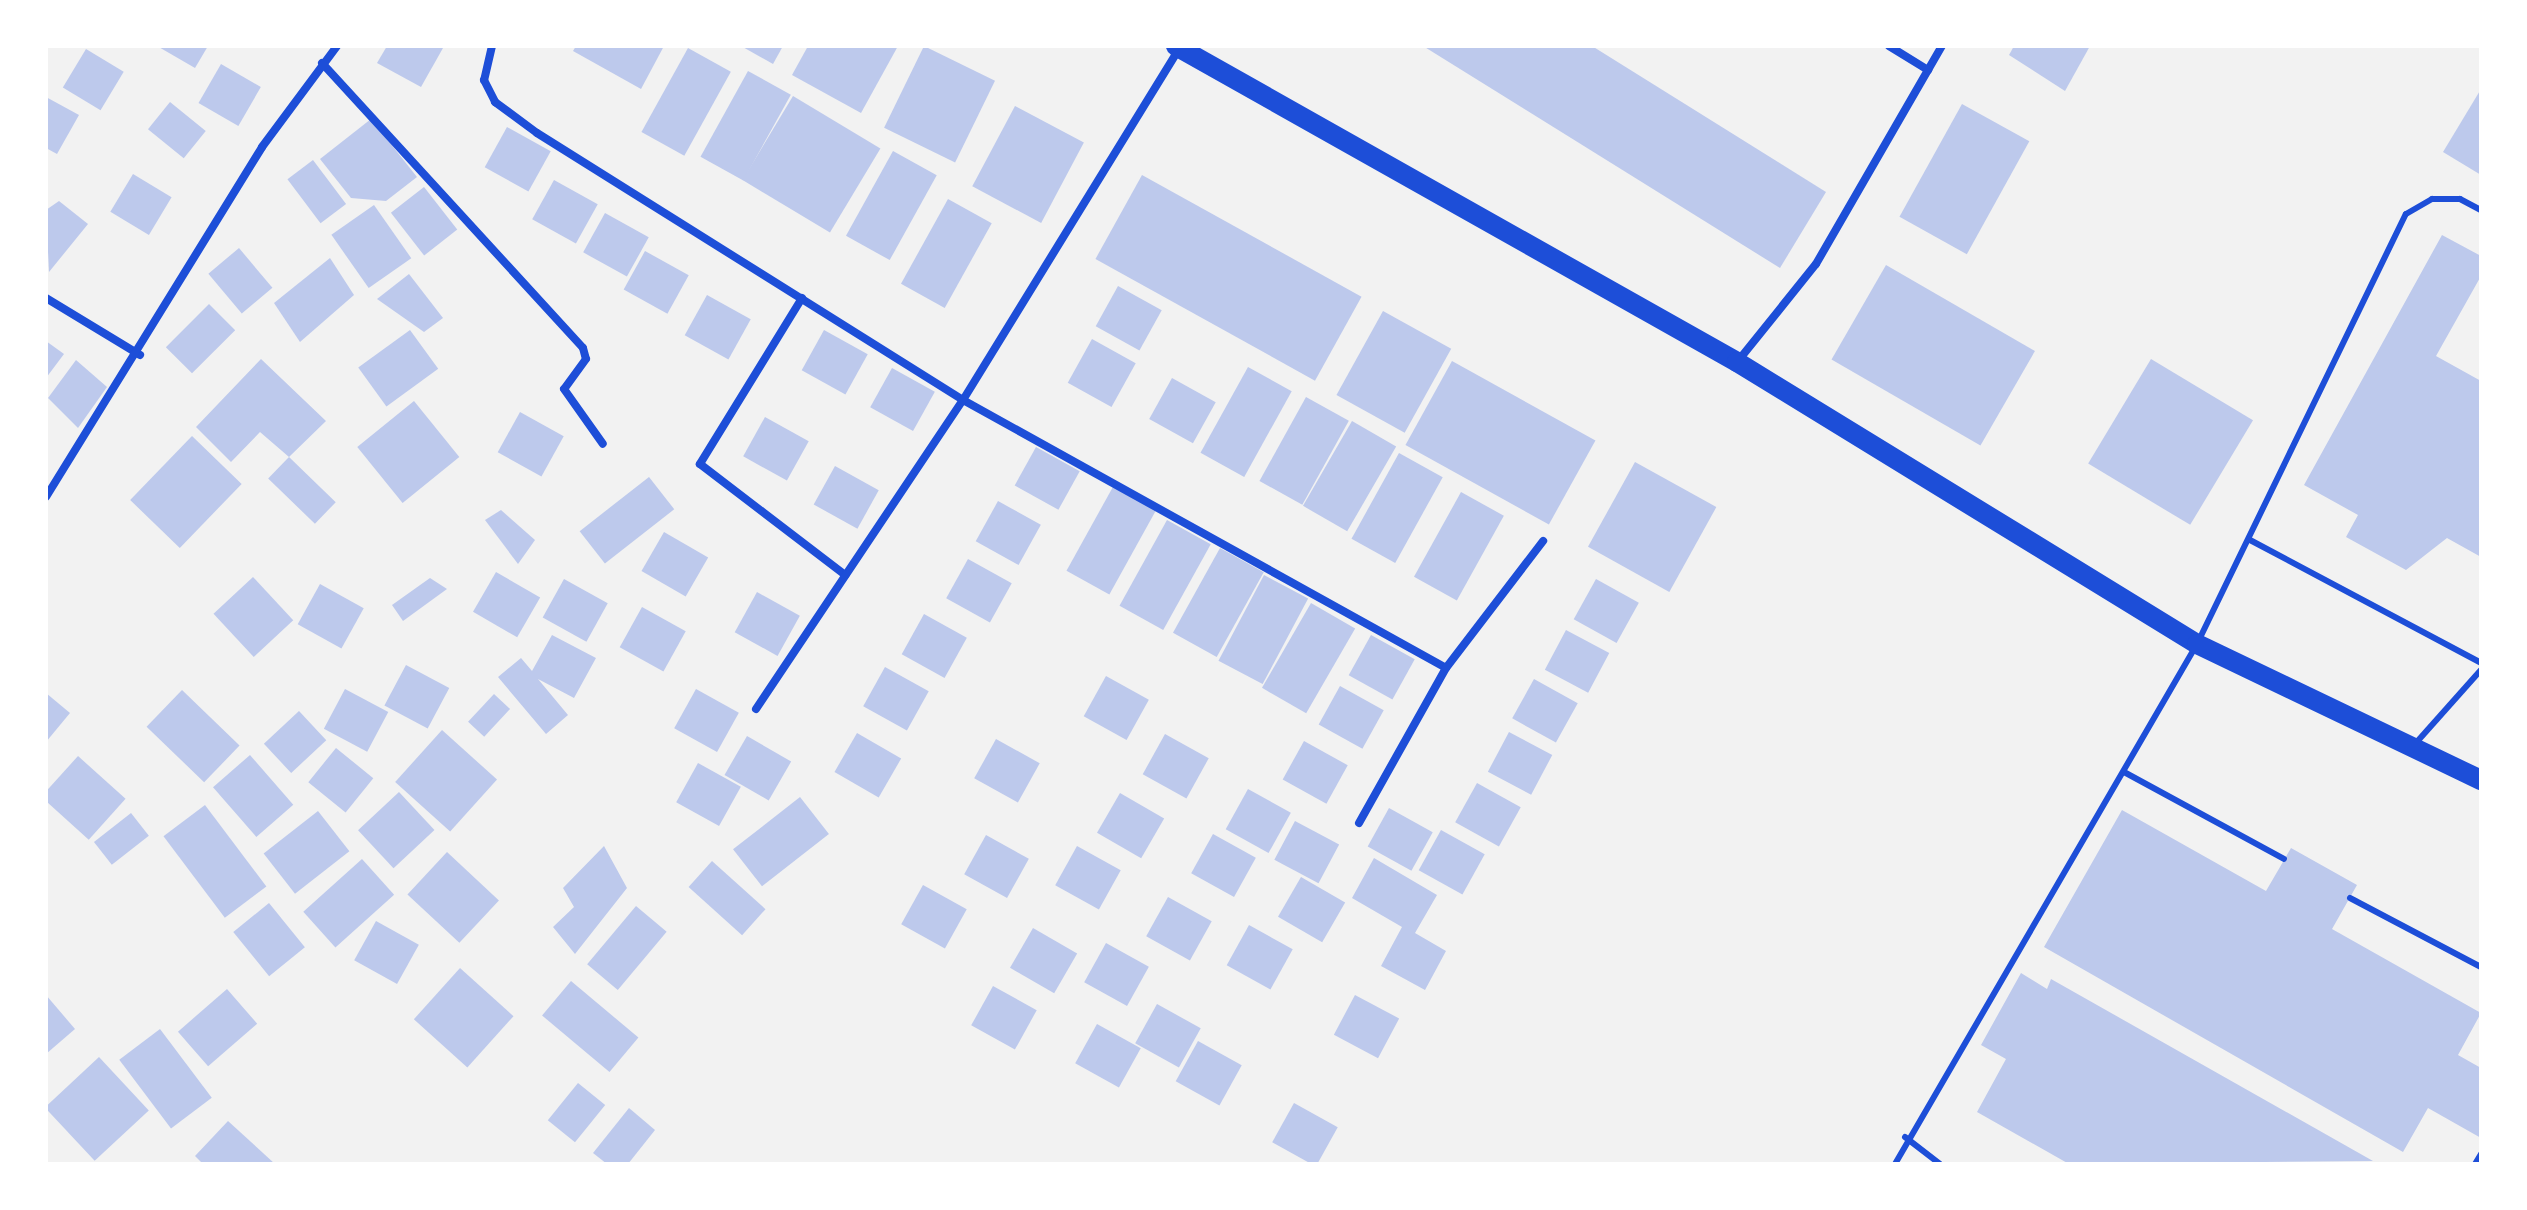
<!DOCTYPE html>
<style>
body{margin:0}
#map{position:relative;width:2527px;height:1210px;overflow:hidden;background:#f2f2f2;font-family:"DejaVu Sans",sans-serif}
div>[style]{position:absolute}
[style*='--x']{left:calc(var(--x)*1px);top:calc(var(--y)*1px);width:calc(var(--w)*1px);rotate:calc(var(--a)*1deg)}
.building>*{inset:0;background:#bdc9ec;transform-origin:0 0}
.service>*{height:6px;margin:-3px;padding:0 3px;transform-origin:3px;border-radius:3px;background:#1d4ed8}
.minor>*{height:8px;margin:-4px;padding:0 4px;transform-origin:4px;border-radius:4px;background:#1d4ed8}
.primary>*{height:20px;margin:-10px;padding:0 10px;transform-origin:10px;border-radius:10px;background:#1d4ed8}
span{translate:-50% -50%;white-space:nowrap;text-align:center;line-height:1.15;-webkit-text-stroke:6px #fff;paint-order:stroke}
.frame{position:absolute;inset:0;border:48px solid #fff;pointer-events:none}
</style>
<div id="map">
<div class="building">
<i style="clip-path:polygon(157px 46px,208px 46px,195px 68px)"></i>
<i style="clip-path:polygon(387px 46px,440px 46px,443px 48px,421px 87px,377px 63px)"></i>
<i style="clip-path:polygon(576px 46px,664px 46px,641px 89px,573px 51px)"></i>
<i style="clip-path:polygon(741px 46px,783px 46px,773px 64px)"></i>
<i style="clip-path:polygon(808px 46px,898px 46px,861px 113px,792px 75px)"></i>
<i style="left:924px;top:46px;width:79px;height:91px;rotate:26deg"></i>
<i style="clip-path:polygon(1423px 46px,1592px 46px,1826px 192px,1780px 268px)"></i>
<i style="clip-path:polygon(2014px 46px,2090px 46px,2065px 91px,2009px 55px)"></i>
<i style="left:688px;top:48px;width:49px;height:96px;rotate:29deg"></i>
<i style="left:86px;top:49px;width:44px;height:45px;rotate:31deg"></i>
<i style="left:221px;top:64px;width:46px;height:45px;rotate:30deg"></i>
<i style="left:748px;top:71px;width:49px;height:98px;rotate:29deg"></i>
<i style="clip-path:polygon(2481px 89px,2481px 175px,2443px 152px)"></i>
<i style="left:793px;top:96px;width:102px;height:98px;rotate:31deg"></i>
<i style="clip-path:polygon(46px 97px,79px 115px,57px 154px,46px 148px)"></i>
<i style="left:170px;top:102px;width:46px;height:35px;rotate:39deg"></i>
<i style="left:1962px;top:104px;width:77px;height:129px;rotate:29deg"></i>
<i style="left:1015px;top:106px;width:78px;height:91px;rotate:28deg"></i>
<i style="clip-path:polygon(371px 119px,417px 177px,386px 201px,351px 198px,320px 159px)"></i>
<i style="left:507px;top:127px;width:50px;height:46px;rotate:29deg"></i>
<i style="left:893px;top:151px;width:50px;height:97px;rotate:29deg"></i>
<i style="left:313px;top:160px;width:55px;height:32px;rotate:53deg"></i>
<i style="left:133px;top:174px;width:45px;height:44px;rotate:31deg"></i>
<i style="left:1142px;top:175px;width:251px;height:96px;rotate:29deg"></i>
<i style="left:554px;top:180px;width:50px;height:45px;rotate:29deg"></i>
<i style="left:424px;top:187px;width:54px;height:42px;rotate:52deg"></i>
<i style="left:948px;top:199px;width:50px;height:97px;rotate:29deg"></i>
<i style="clip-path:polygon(59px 201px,88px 224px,49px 272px,46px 210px)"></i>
<i style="left:374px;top:205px;width:65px;height:52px;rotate:55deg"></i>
<i style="left:605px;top:213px;width:50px;height:45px;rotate:29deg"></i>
<i style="clip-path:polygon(2442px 235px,2481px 256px,2481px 276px,2436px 356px,2481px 381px,2481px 557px,2447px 538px,2406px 570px,2346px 537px,2358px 515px,2304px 485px)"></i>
<i style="left:239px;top:248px;width:52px;height:40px;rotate:50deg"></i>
<i style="left:645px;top:251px;width:50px;height:44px;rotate:29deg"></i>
<i style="clip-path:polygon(330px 258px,354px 295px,300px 342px,274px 303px)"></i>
<i style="left:1886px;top:265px;width:172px;height:109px;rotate:30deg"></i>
<i style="clip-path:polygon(409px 274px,443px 318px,424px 332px,377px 299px)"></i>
<i style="left:1118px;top:286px;width:50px;height:46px;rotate:29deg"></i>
<i style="left:707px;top:295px;width:50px;height:46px;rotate:29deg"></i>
<i style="left:209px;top:304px;width:37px;height:61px;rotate:45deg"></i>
<i style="left:1383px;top:311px;width:78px;height:96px;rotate:29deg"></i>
<i style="left:410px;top:330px;width:48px;height:64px;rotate:54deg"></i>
<i style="left:824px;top:330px;width:50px;height:46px;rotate:29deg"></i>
<i style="left:1092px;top:339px;width:50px;height:50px;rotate:29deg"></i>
<i style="clip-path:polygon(46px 341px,64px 354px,46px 378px)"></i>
<i style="clip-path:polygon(261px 359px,326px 421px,289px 457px,260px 432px,231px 462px,196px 427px)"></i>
<i style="left:2151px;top:359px;width:119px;height:122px;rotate:31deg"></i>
<i style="clip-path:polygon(76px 360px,107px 387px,78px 428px,48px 398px)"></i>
<i style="left:1452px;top:361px;width:164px;height:96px;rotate:29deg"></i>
<i style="left:1248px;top:367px;width:50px;height:98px;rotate:29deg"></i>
<i style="left:892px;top:368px;width:49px;height:45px;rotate:29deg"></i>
<i style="left:1172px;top:378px;width:50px;height:47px;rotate:29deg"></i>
<i style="left:1306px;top:397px;width:49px;height:96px;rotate:29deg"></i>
<i style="left:414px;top:401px;width:72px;height:73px;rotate:51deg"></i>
<i style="left:520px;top:412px;width:50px;height:46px;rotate:29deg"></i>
<i style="left:765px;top:417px;width:50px;height:45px;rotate:29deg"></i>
<i style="left:1352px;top:421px;width:51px;height:98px;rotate:30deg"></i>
<i style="left:192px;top:436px;width:69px;height:89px;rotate:44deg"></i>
<i style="left:1036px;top:447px;width:50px;height:44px;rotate:29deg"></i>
<i style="left:1399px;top:453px;width:50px;height:98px;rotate:29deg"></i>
<i style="left:289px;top:457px;width:65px;height:30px;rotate:44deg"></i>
<i style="left:1635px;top:462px;width:93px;height:97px;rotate:29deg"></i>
<i style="left:835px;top:466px;width:50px;height:44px;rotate:29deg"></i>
<i style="left:649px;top:477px;width:41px;height:88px;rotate:52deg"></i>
<i style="left:1114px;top:485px;width:49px;height:98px;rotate:29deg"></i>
<i style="left:1461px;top:492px;width:49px;height:97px;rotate:29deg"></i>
<i style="left:998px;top:501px;width:49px;height:46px;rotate:29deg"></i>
<i style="clip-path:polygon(501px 510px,535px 540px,518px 564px,485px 520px)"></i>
<i style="left:1167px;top:520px;width:50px;height:98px;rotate:29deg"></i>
<i style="left:664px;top:532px;width:51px;height:45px;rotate:30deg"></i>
<i style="left:1220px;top:548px;width:50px;height:97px;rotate:29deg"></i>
<i style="left:968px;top:559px;width:50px;height:45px;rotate:29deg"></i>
<i style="left:496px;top:572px;width:51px;height:46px;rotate:30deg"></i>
<i style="left:1264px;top:575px;width:50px;height:97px;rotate:28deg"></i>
<i style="left:253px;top:577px;width:59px;height:54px;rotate:47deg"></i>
<i style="clip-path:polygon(430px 578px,447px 589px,403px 621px,392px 605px)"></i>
<i style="left:564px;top:579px;width:50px;height:44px;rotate:29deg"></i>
<i style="left:1596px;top:579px;width:49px;height:46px;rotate:29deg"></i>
<i style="left:320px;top:584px;width:50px;height:46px;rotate:29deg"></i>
<i style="left:757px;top:592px;width:49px;height:46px;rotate:29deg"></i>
<i style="left:1311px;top:603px;width:51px;height:98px;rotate:30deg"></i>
<i style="left:642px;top:607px;width:50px;height:46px;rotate:29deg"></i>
<i style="left:924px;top:614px;width:49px;height:46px;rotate:29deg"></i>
<i style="left:1566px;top:630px;width:49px;height:45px;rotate:28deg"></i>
<i style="clip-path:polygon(552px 635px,596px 658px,574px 698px,538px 679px,568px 715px,546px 734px,498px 677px,521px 658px,532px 671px)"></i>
<i style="left:1371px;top:635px;width:50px;height:46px;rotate:29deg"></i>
<i style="left:406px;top:665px;width:49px;height:46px;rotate:28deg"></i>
<i style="left:885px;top:667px;width:50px;height:45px;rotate:29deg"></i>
<i style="left:1106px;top:676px;width:49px;height:46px;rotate:29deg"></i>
<i style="left:1534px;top:679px;width:50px;height:45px;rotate:29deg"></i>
<i style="left:1340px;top:686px;width:50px;height:44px;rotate:29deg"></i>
<i style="left:345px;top:689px;width:49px;height:45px;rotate:28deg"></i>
<i style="left:696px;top:689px;width:49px;height:45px;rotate:29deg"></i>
<i style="left:182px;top:690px;width:80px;height:51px;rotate:44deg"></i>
<i style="clip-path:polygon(46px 693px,70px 713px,46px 742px)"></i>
<i style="left:494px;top:694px;width:22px;height:38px;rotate:43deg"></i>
<i style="left:299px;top:711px;width:40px;height:48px;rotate:47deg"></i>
<i style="left:442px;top:730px;width:74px;height:70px;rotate:42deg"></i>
<i style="left:1509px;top:732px;width:49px;height:45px;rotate:28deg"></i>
<i style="left:857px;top:733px;width:51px;height:45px;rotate:30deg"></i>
<i style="left:1165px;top:734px;width:50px;height:46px;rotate:29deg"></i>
<i style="left:747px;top:736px;width:51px;height:45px;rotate:30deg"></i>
<i style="left:996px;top:739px;width:50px;height:45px;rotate:29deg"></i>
<i style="left:1304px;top:741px;width:50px;height:44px;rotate:29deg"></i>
<i style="left:336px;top:748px;width:48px;height:44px;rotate:39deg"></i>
<i style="left:250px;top:755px;width:66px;height:49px;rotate:49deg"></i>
<i style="left:78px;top:756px;width:64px;height:55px;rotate:42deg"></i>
<i style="left:698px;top:763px;width:49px;height:45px;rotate:29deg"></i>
<i style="left:1477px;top:783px;width:50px;height:45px;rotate:29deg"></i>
<i style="left:1248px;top:789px;width:49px;height:46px;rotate:29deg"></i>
<i style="left:399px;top:792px;width:52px;height:56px;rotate:47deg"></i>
<i style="left:1120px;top:793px;width:51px;height:46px;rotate:30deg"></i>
<i style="left:800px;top:797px;width:47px;height:85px;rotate:52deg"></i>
<i style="left:205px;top:805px;width:102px;height:52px;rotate:53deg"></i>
<i style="left:1389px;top:808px;width:50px;height:44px;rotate:29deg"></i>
<i style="clip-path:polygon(2122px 810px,2266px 891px,2291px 848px,2357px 885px,2332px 929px,2481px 1013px,2458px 1055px,2481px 1068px,2481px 1138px,2428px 1108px,2403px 1152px,2044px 947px)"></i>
<i style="left:318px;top:811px;width:51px;height:69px;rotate:52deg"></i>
<i style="left:131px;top:813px;width:29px;height:47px;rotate:52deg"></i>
<i style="left:1295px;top:821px;width:50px;height:44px;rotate:28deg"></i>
<i style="left:1441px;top:830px;width:50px;height:46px;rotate:29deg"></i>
<i style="left:1213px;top:834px;width:49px;height:45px;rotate:29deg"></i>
<i style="left:986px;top:835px;width:49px;height:45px;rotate:29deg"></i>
<i style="clip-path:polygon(604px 846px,627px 888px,575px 954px,553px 927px,574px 907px,563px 888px)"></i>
<i style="left:1077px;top:846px;width:50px;height:45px;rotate:29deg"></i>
<i style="left:447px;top:852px;width:71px;height:58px;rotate:43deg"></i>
<i style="clip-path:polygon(1374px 858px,1437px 895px,1415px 933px,1446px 951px,1425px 990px,1381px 966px,1402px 927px,1352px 898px)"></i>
<i style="left:362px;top:859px;width:48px;height:79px;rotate:48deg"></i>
<i style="left:712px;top:861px;width:72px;height:35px;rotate:42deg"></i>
<i style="left:1301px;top:877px;width:51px;height:46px;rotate:30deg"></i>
<i style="left:923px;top:885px;width:50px;height:45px;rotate:29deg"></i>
<i style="left:1168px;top:897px;width:50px;height:45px;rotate:29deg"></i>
<i style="left:269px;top:903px;width:57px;height:46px;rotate:51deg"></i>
<i style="left:636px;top:906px;width:40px;height:76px;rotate:40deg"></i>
<i style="left:376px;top:921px;width:49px;height:45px;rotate:29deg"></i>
<i style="left:1249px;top:925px;width:50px;height:46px;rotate:29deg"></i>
<i style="left:1033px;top:928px;width:51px;height:46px;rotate:30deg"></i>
<i style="left:1106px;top:943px;width:49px;height:45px;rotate:29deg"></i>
<i style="left:460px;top:968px;width:72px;height:69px;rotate:42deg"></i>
<i style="clip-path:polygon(2021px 973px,2047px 989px,2051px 979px,2373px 1161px,2069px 1164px,1977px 1112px,2006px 1059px,1981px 1045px)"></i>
<i style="left:571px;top:981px;width:88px;height:45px;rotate:40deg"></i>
<i style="left:993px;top:986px;width:50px;height:45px;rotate:29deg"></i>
<i style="left:227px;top:989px;width:46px;height:65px;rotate:49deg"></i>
<i style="clip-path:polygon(46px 995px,75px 1029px,46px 1054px)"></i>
<i style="left:1355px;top:995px;width:50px;height:45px;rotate:28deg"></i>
<i style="left:1157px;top:1004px;width:50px;height:45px;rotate:29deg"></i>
<i style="left:1097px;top:1024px;width:50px;height:45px;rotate:29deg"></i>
<i style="left:160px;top:1029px;width:86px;height:51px;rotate:53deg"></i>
<i style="left:1198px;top:1041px;width:50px;height:46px;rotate:29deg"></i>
<i style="left:99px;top:1057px;width:73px;height:74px;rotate:47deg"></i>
<i style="left:578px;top:1083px;width:35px;height:48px;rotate:39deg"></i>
<i style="left:1294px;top:1103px;width:50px;height:45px;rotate:29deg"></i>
<i style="clip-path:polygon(629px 1108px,655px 1130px,628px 1164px,607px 1164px,593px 1153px)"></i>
<i style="clip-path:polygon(228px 1121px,275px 1164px,203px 1164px,195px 1156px)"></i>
</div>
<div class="service">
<i style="--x:2250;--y:540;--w:262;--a:28"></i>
<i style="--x:2415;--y:744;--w:99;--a:-48.3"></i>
<i style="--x:2124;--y:772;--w:182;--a:28.5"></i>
<i style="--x:2350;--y:898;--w:148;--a:27.8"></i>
<i style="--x:1905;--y:1137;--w:44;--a:37.6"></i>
<i style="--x:1895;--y:1164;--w:601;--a:-59.85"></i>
<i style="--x:2197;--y:644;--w:478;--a:-64.1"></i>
<i style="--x:2406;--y:214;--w:30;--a:-30"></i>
<i style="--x:2432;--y:199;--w:28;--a:0"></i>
<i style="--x:2460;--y:199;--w:24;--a:28"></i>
<i style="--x:2475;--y:1164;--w:12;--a:-59"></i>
</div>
<div class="minor">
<i style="--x:492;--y:46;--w:35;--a:103"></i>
<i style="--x:484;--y:80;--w:25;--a:63"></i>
<i style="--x:495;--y:102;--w:52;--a:36.4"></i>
<i style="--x:537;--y:133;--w:503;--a:32.08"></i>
<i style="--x:963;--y:400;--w:552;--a:29.02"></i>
<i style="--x:1889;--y:46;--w:46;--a:31.6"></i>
<i style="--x:322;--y:63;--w:386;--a:47.5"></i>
<i style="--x:583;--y:348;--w:11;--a:75"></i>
<i style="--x:586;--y:359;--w:37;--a:126"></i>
<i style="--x:564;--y:389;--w:67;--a:54.7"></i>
<i style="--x:46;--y:298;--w:110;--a:31.2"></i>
<i style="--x:802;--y:298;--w:195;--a:121.6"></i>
<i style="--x:700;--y:464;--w:183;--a:37.4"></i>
<i style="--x:1738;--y:361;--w:124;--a:-51.2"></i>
<i style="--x:1816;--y:264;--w:252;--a:-60"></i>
<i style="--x:46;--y:497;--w:411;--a:-58.3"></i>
<i style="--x:262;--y:147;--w:126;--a:-53.4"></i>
<i style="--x:756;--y:709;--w:372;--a:-56.2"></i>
<i style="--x:963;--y:400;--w:412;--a:-58.4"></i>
<i style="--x:1359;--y:823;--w:178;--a:-60.7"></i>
<i style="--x:1446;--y:668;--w:160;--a:-52.6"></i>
</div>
<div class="primary">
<i style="--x:1176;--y:46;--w:644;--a:29.39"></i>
<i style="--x:1737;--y:362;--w:540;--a:31.51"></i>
<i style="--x:2197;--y:644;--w:315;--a:25.6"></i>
</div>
<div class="frame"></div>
</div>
